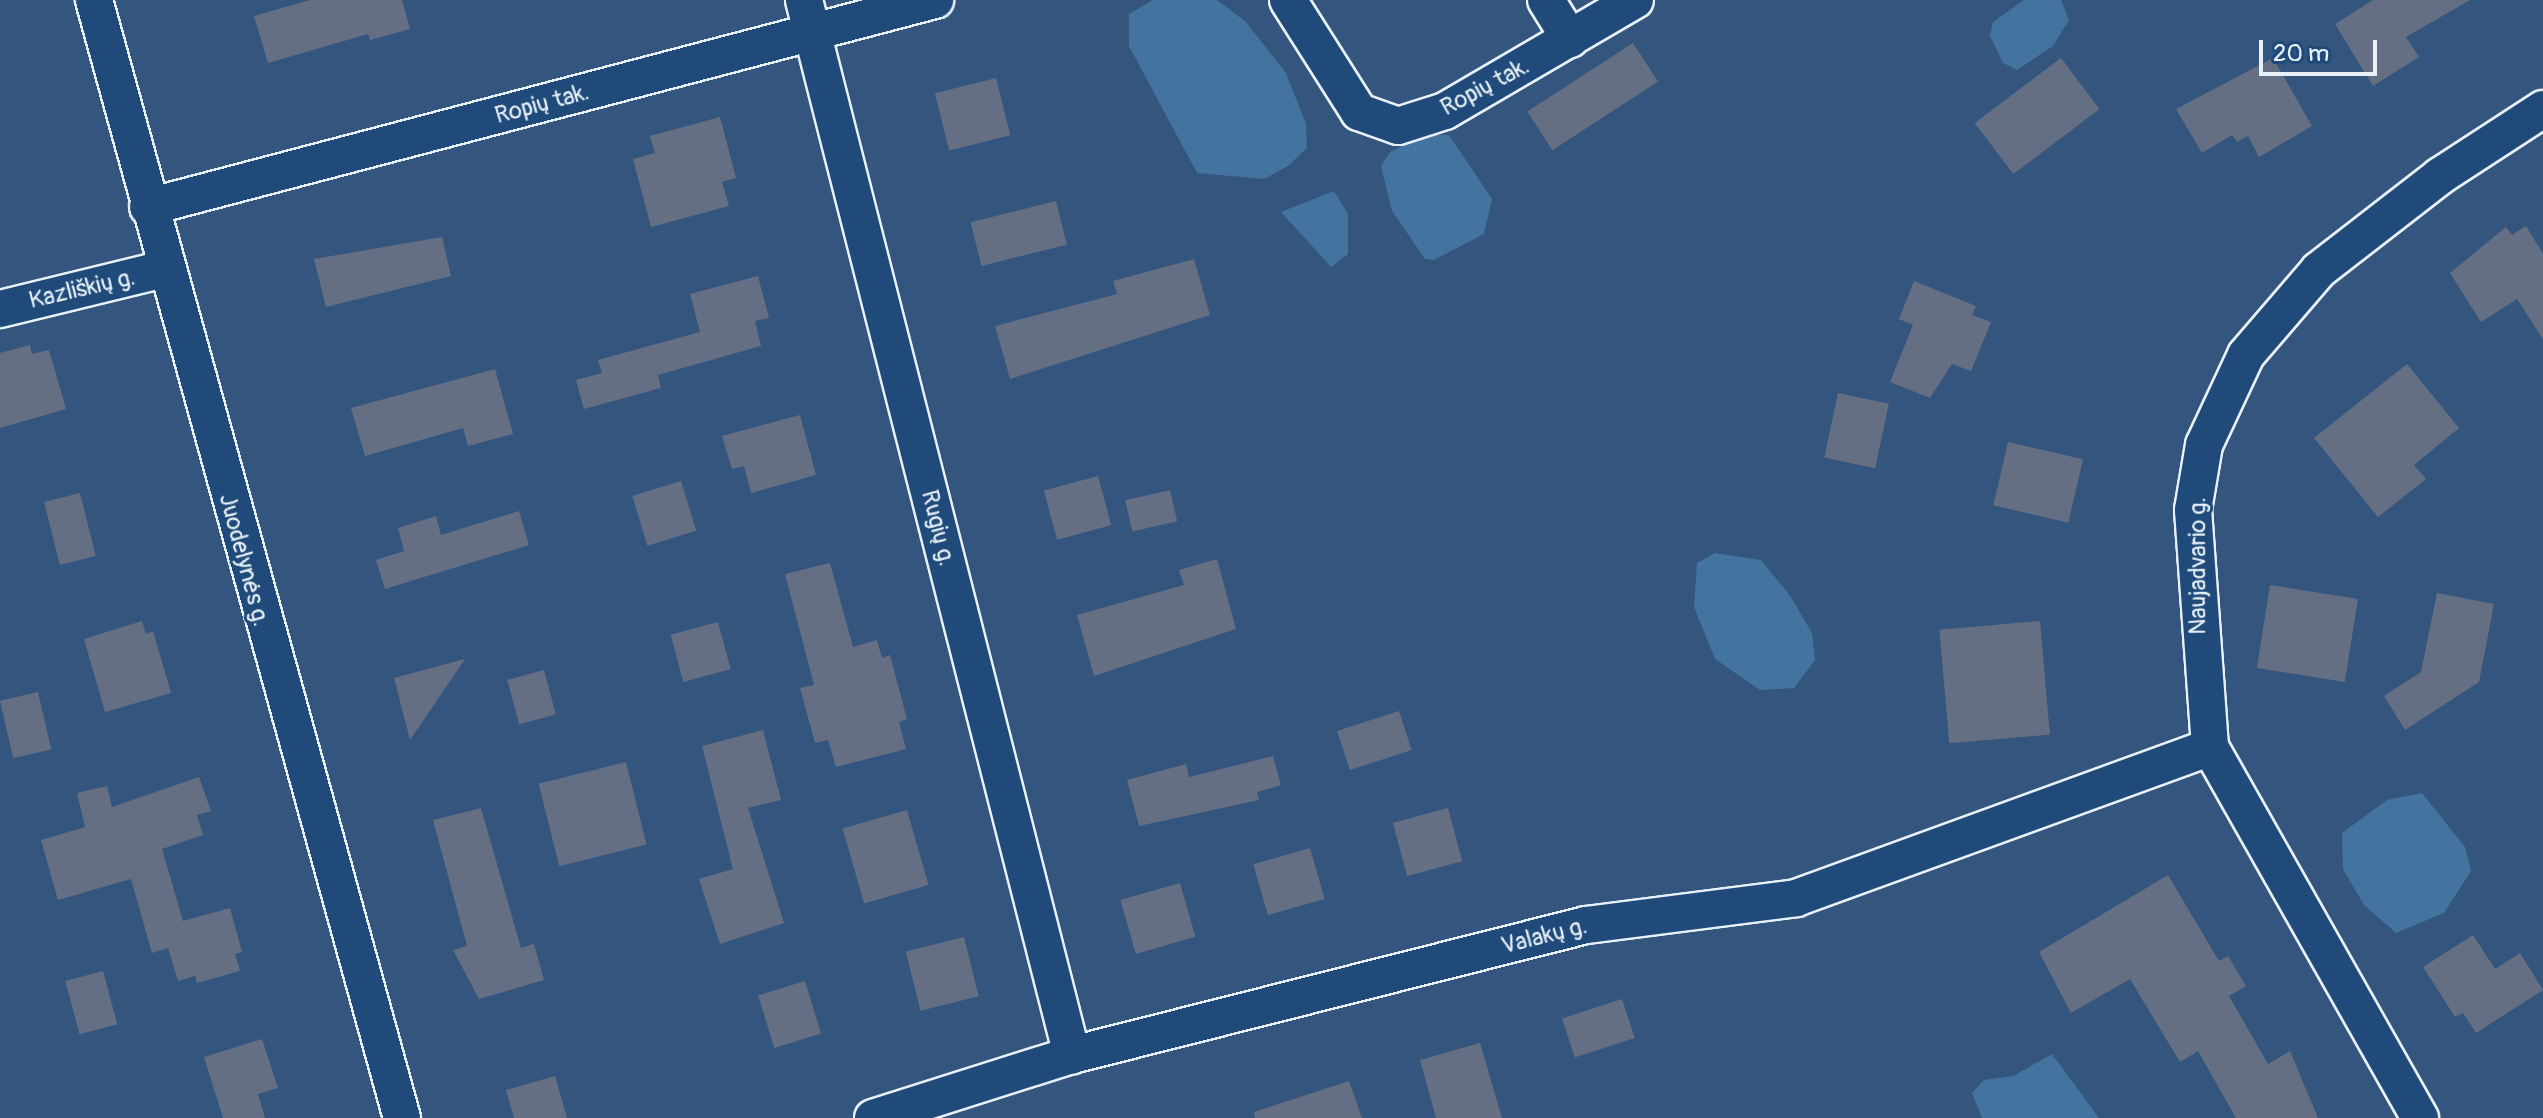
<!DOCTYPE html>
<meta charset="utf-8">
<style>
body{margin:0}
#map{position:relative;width:2543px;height:1118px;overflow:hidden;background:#34557d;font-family:Pangolin,sans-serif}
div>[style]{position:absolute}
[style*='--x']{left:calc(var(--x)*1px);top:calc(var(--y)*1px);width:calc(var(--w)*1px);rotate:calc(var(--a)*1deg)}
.water>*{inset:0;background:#42749f}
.building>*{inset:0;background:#656f84;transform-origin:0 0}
.roads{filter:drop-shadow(2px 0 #e8f1f8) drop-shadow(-2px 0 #e8f1f8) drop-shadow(0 2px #e8f1f8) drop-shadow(0 -2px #e8f1f8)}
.street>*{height:36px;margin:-18px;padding:0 18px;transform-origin:18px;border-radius:18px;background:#1f4a7a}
span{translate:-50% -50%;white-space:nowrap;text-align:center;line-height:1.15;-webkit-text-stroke:6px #1f4a7a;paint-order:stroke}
.street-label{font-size:24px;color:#e8f1f8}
.scale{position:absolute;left:2259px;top:40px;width:118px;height:36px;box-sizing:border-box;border:4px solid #e8f1f8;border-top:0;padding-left:10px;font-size:24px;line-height:28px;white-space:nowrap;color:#e8f1f8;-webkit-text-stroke:6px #1f4a7a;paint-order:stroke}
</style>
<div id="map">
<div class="water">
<i style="clip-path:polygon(1153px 0,1217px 0,1246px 22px,1286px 73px,1306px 124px,1307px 148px,1288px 166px,1264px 179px,1197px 173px,1129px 46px,1129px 14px)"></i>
<i style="clip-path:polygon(2024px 0,2061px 0,2069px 20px,2053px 46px,2017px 70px,2003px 63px,1990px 36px,1993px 22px)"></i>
<i style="clip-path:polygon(1424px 135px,1449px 135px,1492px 199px,1484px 234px,1434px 260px,1425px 259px,1392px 211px,1381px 166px,1390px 152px)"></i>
<i style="clip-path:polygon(1334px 191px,1348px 214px,1348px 254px,1331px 267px,1281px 212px)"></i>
<i style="clip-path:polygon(1715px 553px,1761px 560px,1791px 597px,1812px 633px,1815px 660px,1794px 688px,1760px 690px,1715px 659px,1694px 607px,1697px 563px)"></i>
<i style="clip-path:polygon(2422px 793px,2465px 847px,2471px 871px,2444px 913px,2396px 933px,2364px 905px,2343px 869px,2342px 833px,2387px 800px)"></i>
<i style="clip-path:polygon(2052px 1054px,2099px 1118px,1982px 1118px,1972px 1093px,1984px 1080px,2013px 1076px)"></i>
</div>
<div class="building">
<i style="clip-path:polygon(310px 0,402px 0,410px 29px,370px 40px,368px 34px,268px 63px,254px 16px)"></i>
<i style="clip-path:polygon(2373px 0,2470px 0,2406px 37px,2419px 57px,2373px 86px,2335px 24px)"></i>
<i style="left:1633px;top:43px;width:46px;height:126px;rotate:57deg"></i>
<i style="left:2061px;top:58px;width:64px;height:108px;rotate:53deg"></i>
<i style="clip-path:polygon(2273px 58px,2312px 126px,2259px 157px,2248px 136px,2237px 142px,2232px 135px,2202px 153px,2176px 109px)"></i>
<i style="left:996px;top:78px;width:59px;height:63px;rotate:76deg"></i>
<i style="clip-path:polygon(720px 117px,736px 178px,722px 182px,729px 206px,651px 227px,633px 159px,655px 153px,650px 136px)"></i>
<i style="left:1056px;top:201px;width:45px;height:88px;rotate:76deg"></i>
<i style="clip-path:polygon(2526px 226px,2543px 254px,2543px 339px,2517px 299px,2481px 322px,2450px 273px,2506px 227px,2512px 235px)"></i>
<i style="clip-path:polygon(442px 237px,451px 276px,326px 307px,314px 259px)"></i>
<i style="clip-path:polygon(1194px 259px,1210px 315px,1010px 379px,995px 326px,1117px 294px,1113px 281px)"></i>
<i style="clip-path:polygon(758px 276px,769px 318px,755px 321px,761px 346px,658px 375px,661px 388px,584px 409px,576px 380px,602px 373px,598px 360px,700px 332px,690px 294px)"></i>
<i style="clip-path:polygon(1914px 281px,1976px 306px,1972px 315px,1991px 322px,1971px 371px,1952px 364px,1930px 398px,1890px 382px,1913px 325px,1899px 319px)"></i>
<i style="clip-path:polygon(30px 345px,32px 354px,49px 350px,66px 409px,0 428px,0 353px)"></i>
<i style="clip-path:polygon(2407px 364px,2459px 428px,2414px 465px,2426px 479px,2378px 517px,2314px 438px)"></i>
<i style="clip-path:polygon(495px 369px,513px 434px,468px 446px,463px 428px,365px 456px,351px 408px)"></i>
<i style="left:1838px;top:393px;width:52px;height:66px;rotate:12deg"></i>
<i style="clip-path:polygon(800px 415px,816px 475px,751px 493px,744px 466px,732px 469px,722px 436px)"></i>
<i style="left:2008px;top:442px;width:77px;height:65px;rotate:13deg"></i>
<i style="left:1098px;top:476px;width:51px;height:56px;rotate:75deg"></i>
<i style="left:681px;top:481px;width:52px;height:51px;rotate:73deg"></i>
<i style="left:1170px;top:490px;width:32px;height:46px;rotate:77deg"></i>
<i style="left:80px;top:493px;width:65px;height:37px;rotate:76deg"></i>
<i style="clip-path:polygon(519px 511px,529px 545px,385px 589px,376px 560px,404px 551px,398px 528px,436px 516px,441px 535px)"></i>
<i style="clip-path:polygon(1217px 559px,1236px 629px,1094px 676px,1077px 615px,1184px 585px,1179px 570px)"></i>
<i style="clip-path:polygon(830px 563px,853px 647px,877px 640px,882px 658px,890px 655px,907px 719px,899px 722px,906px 749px,836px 767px,828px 740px,815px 743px,800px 688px,814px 685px,785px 574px)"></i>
<i style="left:2270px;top:585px;width:89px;height:84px;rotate:9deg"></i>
<i style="clip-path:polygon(2437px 593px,2494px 604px,2479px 682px,2405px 730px,2384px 696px,2421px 672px)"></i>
<i style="clip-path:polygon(142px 621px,146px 634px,153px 631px,171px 693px,105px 712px,84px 639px)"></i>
<i style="left:2040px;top:621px;width:114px;height:101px;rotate:85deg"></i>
<i style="left:718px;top:622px;width:49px;height:49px;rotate:75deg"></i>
<i style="clip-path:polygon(465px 659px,410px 740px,394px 678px)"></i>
<i style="left:544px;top:670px;width:46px;height:38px;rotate:75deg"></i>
<i style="left:38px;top:692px;width:59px;height:39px;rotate:77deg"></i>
<i style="left:1399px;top:711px;width:41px;height:65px;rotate:72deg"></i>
<i style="clip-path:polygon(763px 730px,781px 800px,748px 808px,784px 923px,720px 944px,699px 879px,733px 869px,702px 746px)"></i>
<i style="clip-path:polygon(1273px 756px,1281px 785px,1257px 792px,1259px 800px,1139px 826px,1127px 780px,1186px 764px,1189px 777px)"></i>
<i style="left:626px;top:762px;width:85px;height:90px;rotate:76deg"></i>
<i style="clip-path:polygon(199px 777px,211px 811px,197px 815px,203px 835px,162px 849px,183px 921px,230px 908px,242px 952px,235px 954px,240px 971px,197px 983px,195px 976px,178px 981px,168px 948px,152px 953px,131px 879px,58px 900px,41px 840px,85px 827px,77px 793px,107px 786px,112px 807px)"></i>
<i style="clip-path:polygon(481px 808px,521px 948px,534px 944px,544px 980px,479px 999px,453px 950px,467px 946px,433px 820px)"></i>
<i style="left:1448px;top:808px;width:55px;height:57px;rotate:75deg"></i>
<i style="left:907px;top:810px;width:78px;height:67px;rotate:74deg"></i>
<i style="left:1310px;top:848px;width:53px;height:59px;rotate:74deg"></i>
<i style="clip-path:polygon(2168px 875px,2219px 961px,2228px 956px,2246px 986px,2229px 996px,2268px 1064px,2290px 1051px,2318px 1118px,2236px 1118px,2198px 1051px,2180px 1062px,2130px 979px,2071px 1013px,2039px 952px)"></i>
<i style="left:1180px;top:883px;width:56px;height:62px;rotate:74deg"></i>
<i style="clip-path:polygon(2473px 935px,2495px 969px,2520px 953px,2543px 990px,2476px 1033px,2463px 1013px,2455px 1017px,2423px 967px)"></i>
<i style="left:964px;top:937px;width:61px;height:60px;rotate:76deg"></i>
<i style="left:103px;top:971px;width:55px;height:39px;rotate:75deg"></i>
<i style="left:805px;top:981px;width:55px;height:49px;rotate:73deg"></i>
<i style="left:1622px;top:999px;width:41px;height:63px;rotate:72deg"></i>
<i style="clip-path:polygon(262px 1039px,278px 1088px,258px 1094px,265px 1118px,223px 1118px,204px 1057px)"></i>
<i style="clip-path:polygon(1480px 1043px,1502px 1118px,1436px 1118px,1420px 1060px)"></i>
<i style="clip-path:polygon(555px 1076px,567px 1118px,514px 1118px,506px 1090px)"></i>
<i style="clip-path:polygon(1349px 1081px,1362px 1118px,1255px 1118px,1254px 1112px)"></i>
</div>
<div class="roads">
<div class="street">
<i style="--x:94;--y:0;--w:1160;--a:74.6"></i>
<i style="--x:804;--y:0;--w:1089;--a:75.75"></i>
<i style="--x:1288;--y:0;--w:133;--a:57.6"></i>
<i style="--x:1359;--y:112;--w:41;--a:19.7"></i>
<i style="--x:1398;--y:126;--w:49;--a:-17.7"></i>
<i style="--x:1445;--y:111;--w:220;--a:-30.3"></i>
<i style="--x:1546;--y:0;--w:46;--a:58.4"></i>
<i style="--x:148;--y:207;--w:814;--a:-14.74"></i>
<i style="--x:0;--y:309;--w:169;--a:-13.7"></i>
<i style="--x:873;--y:1118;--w:209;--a:-17.6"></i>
<i style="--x:1072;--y:1055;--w:530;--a:-14.19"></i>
<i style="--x:1586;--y:925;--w:212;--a:-7.3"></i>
<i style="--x:1796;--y:898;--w:441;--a:-20"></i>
<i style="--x:2420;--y:1118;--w:426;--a:-119.5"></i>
<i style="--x:2210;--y:747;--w:238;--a:-94.1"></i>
<i style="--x:2193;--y:510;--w:66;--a:-80.4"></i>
<i style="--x:2204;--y:445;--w:99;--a:-65"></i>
<i style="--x:2246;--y:355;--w:112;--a:-49.3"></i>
<i style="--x:2319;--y:270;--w:153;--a:-37.8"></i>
<i style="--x:2440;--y:176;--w:123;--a:-33"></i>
</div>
</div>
<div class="street-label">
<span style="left:1485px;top:87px;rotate:-28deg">Ropių tak.</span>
<span style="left:542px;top:104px;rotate:-15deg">Ropių tak.</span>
<span style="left:82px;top:289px;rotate:-13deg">Kazliškių g.</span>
<span style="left:938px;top:528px;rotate:76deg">Rugių g.</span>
<span style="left:244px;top:560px;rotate:75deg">Juodelynės g.</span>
<span style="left:2198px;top:566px;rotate:-90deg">Naujadvario g.</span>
<span style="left:1544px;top:936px;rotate:-14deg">Valakų g.</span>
</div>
<div class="scale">20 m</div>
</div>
